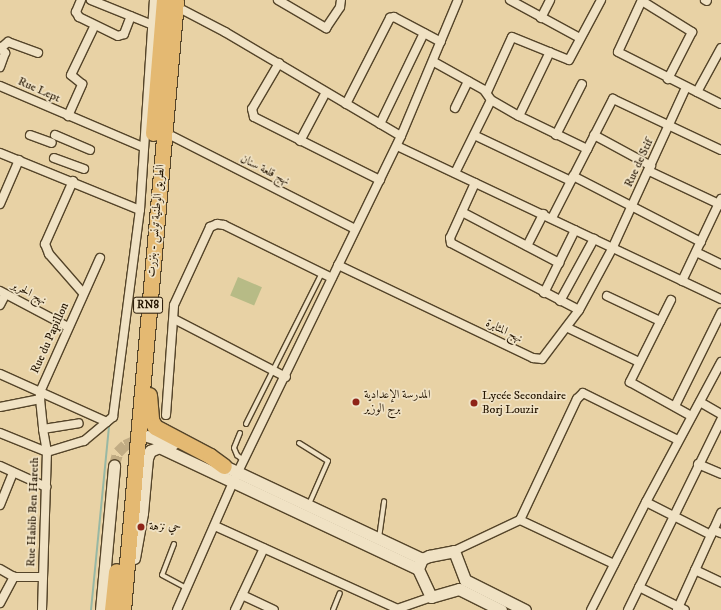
<!DOCTYPE html>
<meta charset="utf-8">
<style>
body{margin:0}
#map{position:relative;width:721px;height:610px;overflow:hidden;background:#e8d2a5;font-family:"IM FELL DW Pica",Amiri,serif}
div>[style]{position:absolute}
[style*='--x']{left:calc(var(--x)*1px);top:calc(var(--y)*1px);width:calc(var(--w)*1px);rotate:calc(var(--a)*1deg)}
.green>*{inset:0;background:#b7bb86;transform-origin:0 0}
.stream>*{height:2px;margin:-1px;padding:0 1px;transform-origin:1px;border-radius:1px;background:#98b8a4}
.secondary-tunnel>*{height:11px;margin-top:-5.5px;transform-origin:0;background:repeating-linear-gradient(90deg,#c1ac84 0 11px,transparent 0 16.5px)}
.roads{filter:drop-shadow(1px 0 #544429) drop-shadow(-1px 0 #544429) drop-shadow(0 1px #544429) drop-shadow(0 -1px #544429)}
.lane>*{height:4px;margin:-2px;padding:0 2px;transform-origin:2px;border-radius:2px;background:#f0e2c4}
.street>*{height:8px;margin:-4px;padding:0 4px;transform-origin:4px;border-radius:4px;background:#f0e2c4}
.secondary>*{height:11px;margin:-5.5px;padding:0 5.5px;transform-origin:5.5px;border-radius:5.5px;background:#f0e2c4}
.highway>*{height:15px;margin:-7.5px;padding:0 7.5px;transform-origin:7.5px;border-radius:7.5px;background:#e4b972}
.dots>*{width:11px;height:11px;translate:-50% -50%;box-sizing:border-box;border:2px solid #f0e2c4;border-radius:50%}
span{translate:-50% -50%;white-space:nowrap;text-align:center;line-height:1.15;-webkit-text-stroke:3.5px #f0e2c4;paint-order:stroke}
.shield-label span{padding:1px 3px;background:#f0e2c4;border:1px solid;border-radius:3px;-webkit-text-stroke-width:0}
.shield-label{font-size:11px;color:#231400;font-weight:700}
.street-label{font-size:12px;color:#231400}
.poi-label{font-size:12px;color:#231400}
.left{translate:0 -50%;text-align:left}
</style>
<div id="map">
<div class="green">
<i style="left:238px;top:277px;width:26px;height:20px;rotate:23deg"></i>
</div>
<div class="stream">
<i style="--x:91;--y:610;--w:186;--a:-84.4"></i>
</div>
<div class="secondary-tunnel">
<i style="--x:114;--y:466;--w:15;--a:-74"></i>
<i style="--x:118;--y:452;--w:10;--a:-45"></i>
<i style="--x:125;--y:445;--w:20;--a:-24"></i>
</div>
<div class="roads">
<div class="lane">
<i style="--x:246;--y:424;--w:169;--a:-63.3"></i>
<i style="--x:240;--y:433;--w:16;--a:112"></i>
<i style="--x:234;--y:448;--w:8;--a:67"></i>
<i style="--x:237;--y:455;--w:8;--a:40"></i>
<i style="--x:299;--y:443;--w:34;--a:32"></i>
<i style="--x:328;--y:461;--w:47;--a:113.8"></i>
<i style="--x:379;--y:538;--w:37;--a:-82"></i>
<i style="--x:174;--y:544;--w:33;--a:111"></i>
<i style="--x:162;--y:575;--w:27;--a:28"></i>
<i style="--x:333;--y:610;--w:18;--a:-68"></i>
</div>
<div class="street">
<i style="--x:81;--y:0;--w:13;--a:113"></i>
<i style="--x:76;--y:12;--w:6;--a:59"></i>
<i style="--x:79;--y:17;--w:43;--a:26"></i>
<i style="--x:118;--y:36;--w:6;--a:-18"></i>
<i style="--x:124;--y:34;--w:19;--a:-69"></i>
<i style="--x:91;--y:0;--w:67;--a:22"></i>
<i style="--x:278;--y:0;--w:56;--a:30.3"></i>
<i style="--x:326;--y:28;--w:25;--a:-56"></i>
<i style="--x:340;--y:7;--w:7;--a:-82"></i>
<i style="--x:510;--y:0;--w:80;--a:28.5"></i>
<i style="--x:642;--y:0;--w:57;--a:114.8"></i>
<i style="--x:618;--y:52;--w:115;--a:26.8"></i>
<i style="--x:705;--y:0;--w:2;--a:27"></i>
<i style="--x:642;--y:1;--w:59;--a:31.8"></i>
<i style="--x:692;--y:32;--w:53;--a:117.1"></i>
<i style="--x:181;--y:9;--w:50;--a:27.6"></i>
<i style="--x:225;--y:32;--w:204;--a:30.6"></i>
<i style="--x:541;--y:18;--w:20;--a:-63"></i>
<i style="--x:0;--y:47;--w:8;--a:50"></i>
<i style="--x:5;--y:53;--w:15;--a:110"></i>
<i style="--x:2;--y:47;--w:8;--a:-40"></i>
<i style="--x:8;--y:42;--w:32;--a:20"></i>
<i style="--x:434;--y:62;--w:57;--a:29.2"></i>
<i style="--x:484;--y:90;--w:12;--a:55"></i>
<i style="--x:491;--y:100;--w:32;--a:30"></i>
<i style="--x:519;--y:116;--w:76;--a:25.9"></i>
<i style="--x:279;--y:63;--w:53;--a:120.4"></i>
<i style="--x:252;--y:109;--w:8;--a:76"></i>
<i style="--x:254;--y:117;--w:141;--a:26.6"></i>
<i style="--x:0;--y:86;--w:155;--a:23.1"></i>
<i style="--x:487;--y:92;--w:60;--a:-65.6"></i>
<i style="--x:512;--y:37;--w:61;--a:22"></i>
<i style="--x:569;--y:60;--w:68;--a:-61.9"></i>
<i style="--x:697;--y:92;--w:50;--a:-61.4"></i>
<i style="--x:346;--y:104;--w:97;--a:-62.9"></i>
<i style="--x:390;--y:18;--w:4;--a:-14"></i>
<i style="--x:394;--y:17;--w:53;--a:28"></i>
<i style="--x:455;--y:108;--w:30;--a:-64"></i>
<i style="--x:68;--y:116;--w:35;--a:-66"></i>
<i style="--x:82;--y:84;--w:14;--a:-141"></i>
<i style="--x:71;--y:75;--w:51;--a:-64.4"></i>
<i style="--x:519;--y:116;--w:71;--a:-64.2"></i>
<i style="--x:380;--y:124;--w:101;--a:-64.2"></i>
<i style="--x:164;--y:132;--w:214;--a:26.9"></i>
<i style="--x:30;--y:135;--w:23;--a:20"></i>
<i style="--x:55;--y:135;--w:38;--a:23"></i>
<i style="--x:474;--y:135;--w:107;--a:25.4"></i>
<i style="--x:556;--y:135;--w:57;--a:-63"></i>
<i style="--x:594;--y:135;--w:65;--a:28.5"></i>
<i style="--x:300;--y:141;--w:55;--a:-62"></i>
<i style="--x:397;--y:146;--w:358;--a:25.3"></i>
<i style="--x:0;--y:153;--w:151;--a:22.2"></i>
<i style="--x:54;--y:158;--w:32;--a:20"></i>
<i style="--x:649;--y:171;--w:80;--a:25.3"></i>
<i style="--x:455;--y:173;--w:81;--a:-63.7"></i>
<i style="--x:573;--y:176;--w:144;--a:27.3"></i>
<i style="--x:73;--y:181;--w:69;--a:114"></i>
<i style="--x:45;--y:244;--w:11;--a:68"></i>
<i style="--x:49;--y:254;--w:52;--a:48.9"></i>
<i style="--x:475;--y:183;--w:60;--a:114.4"></i>
<i style="--x:450;--y:238;--w:5;--a:79"></i>
<i style="--x:451;--y:243;--w:144;--a:27.6"></i>
<i style="--x:0;--y:204;--w:48;--a:-66.6"></i>
<i style="--x:462;--y:212;--w:110;--a:27.7"></i>
<i style="--x:552;--y:218;--w:134;--a:-62.9"></i>
<i style="--x:613;--y:99;--w:119;--a:25.3"></i>
<i style="--x:527;--y:246;--w:36;--a:-63"></i>
<i style="--x:696;--y:252;--w:28;--a:26"></i>
<i style="--x:338;--y:265;--w:216;--a:25.5"></i>
<i style="--x:533;--y:358;--w:9;--a:6"></i>
<i style="--x:542;--y:359;--w:61;--a:-52.9"></i>
<i style="--x:579;--y:310;--w:69;--a:-61.6"></i>
<i style="--x:612;--y:249;--w:178;--a:-65.4"></i>
<i style="--x:682;--y:281;--w:91;--a:-64.6"></i>
<i style="--x:0;--y:291;--w:77;--a:27.9"></i>
<i style="--x:544;--y:293;--w:70;--a:-63.8"></i>
<i style="--x:607;--y:296;--w:59;--a:25.3"></i>
<i style="--x:671;--y:300;--w:92;--a:116.6"></i>
<i style="--x:630;--y:382;--w:70;--a:29.1"></i>
<i style="--x:560;--y:301;--w:71;--a:-61.3"></i>
<i style="--x:0;--y:305;--w:11;--a:-63"></i>
<i style="--x:174;--y:319;--w:126;--a:27.4"></i>
<i style="--x:568;--y:328;--w:79;--a:25.6"></i>
<i style="--x:0;--y:374;--w:117;--a:24.2"></i>
<i style="--x:40;--y:399;--w:30;--a:84"></i>
<i style="--x:700;--y:402;--w:24;--a:30"></i>
<i style="--x:675;--y:406;--w:104;--a:-63.7"></i>
<i style="--x:0;--y:407;--w:41;--a:-11.3"></i>
<i style="--x:40;--y:399;--w:7;--a:-90"></i>
<i style="--x:40;--y:392;--w:147;--a:-65.9"></i>
<i style="--x:166;--y:415;--w:110;--a:-85.8"></i>
<i style="--x:174;--y:305;--w:86;--a:-65.2"></i>
<i style="--x:210;--y:227;--w:8;--a:-23"></i>
<i style="--x:217;--y:224;--w:7;--a:8"></i>
<i style="--x:224;--y:225;--w:120;--a:26.1"></i>
<i style="--x:0;--y:433;--w:51;--a:22"></i>
<i style="--x:47;--y:452;--w:23;--a:-100"></i>
<i style="--x:43;--y:429;--w:36;--a:-9"></i>
<i style="--x:698;--y:464;--w:25;--a:23"></i>
<i style="--x:0;--y:466;--w:51;--a:24.5"></i>
<i style="--x:646;--y:502;--w:73;--a:26.9"></i>
<i style="--x:0;--y:505;--w:35;--a:-68"></i>
<i style="--x:520;--y:520;--w:134;--a:-64.8"></i>
<i style="--x:577;--y:399;--w:8;--a:-45"></i>
<i style="--x:583;--y:393;--w:106;--a:26.3"></i>
<i style="--x:215;--y:526;--w:201;--a:24.4"></i>
<i style="--x:713;--y:530;--w:9;--a:21"></i>
<i style="--x:454;--y:551;--w:73;--a:-25.2"></i>
<i style="--x:520;--y:520;--w:104;--a:25.1"></i>
<i style="--x:0;--y:569;--w:16;--a:30"></i>
<i style="--x:14;--y:577;--w:29;--a:0"></i>
<i style="--x:695;--y:570;--w:29;--a:25"></i>
<i style="--x:639;--y:587;--w:51;--a:26.6"></i>
<i style="--x:242;--y:595;--w:35;--a:25"></i>
<i style="--x:0;--y:603;--w:30;--a:-62"></i>
<i style="--x:42;--y:610;--w:158;--a:-88.2"></i>
<i style="--x:47;--y:452;--w:39;--a:-17"></i>
<i style="--x:84;--y:441;--w:38;--a:-40"></i>
<i style="--x:113;--y:417;--w:209;--a:-82.6"></i>
<i style="--x:140;--y:210;--w:210;--a:-86.2"></i>
<i style="--x:177;--y:610;--w:142;--a:-66.3"></i>
<i style="--x:234;--y:480;--w:382;--a:-64.1"></i>
<i style="--x:401;--y:136;--w:147;--a:-67.3"></i>
<i style="--x:235;--y:610;--w:68;--a:-64.9"></i>
<i style="--x:394;--y:610;--w:39;--a:-19"></i>
<i style="--x:591;--y:610;--w:121;--a:-63"></i>
<i style="--x:646;--y:502;--w:159;--a:-61.8"></i>
<i style="--x:628;--y:610;--w:212;--a:-63.9"></i>
<i style="--x:677;--y:610;--w:107;--a:-65.6"></i>
</div>
<div class="secondary">
<i style="--x:147;--y:436;--w:27;--a:17"></i>
<i style="--x:218;--y:463;--w:225;--a:25.2"></i>
<i style="--x:134;--y:558;--w:46;--a:-79.9"></i>
<i style="--x:142;--y:513;--w:55;--a:-84.8"></i>
<i style="--x:147;--y:458;--w:8;--a:-67"></i>
<i style="--x:150;--y:451;--w:10;--a:-24"></i>
<i style="--x:159;--y:447;--w:286;--a:25.2"></i>
<i style="--x:418;--y:569;--w:31;--a:65"></i>
<i style="--x:431;--y:597;--w:29;--a:-16"></i>
<i style="--x:459;--y:589;--w:47;--a:26.6"></i>
<i style="--x:419;--y:566;--w:8;--a:-67"></i>
<i style="--x:422;--y:559;--w:8;--a:-23"></i>
<i style="--x:429;--y:556;--w:25;--a:-11"></i>
<i style="--x:454;--y:551;--w:31;--a:69"></i>
<i style="--x:465;--y:580;--w:67;--a:26.6"></i>
<i style="--x:101;--y:610;--w:145;--a:-84.8"></i>
</div>
<div class="highway">
<i style="--x:153;--y:133;--w:133;--a:-85.3"></i>
<i style="--x:149;--y:395;--w:25;--a:85"></i>
<i style="--x:151;--y:420;--w:8;--a:60"></i>
<i style="--x:155;--y:427;--w:62;--a:27.8"></i>
<i style="--x:210;--y:456;--w:17;--a:36"></i>
<i style="--x:112;--y:610;--w:39;--a:-84"></i>
<i style="--x:123;--y:610;--w:612;--a:-85.03"></i>
</div>
</div>
<div class="dots">
<i style="left:356px;top:402px;background:#8f2418"></i>
<i style="left:474px;top:403px;background:#8f2418"></i>
<i style="left:141px;top:527px;background:#8f2418"></i>
</div>
<div class="shield-label">
<span style="left:148px;top:305px">RN8</span>
</div>
<div class="street-label">
<span style="left:39px;top:90px;rotate:24deg">Rue Lept</span>
<span style="left:639px;top:163px;rotate:-65deg">Rue de Stif</span>
<span style="left:265px;top:170px;rotate:27deg">نهج قلعة سنان</span>
<span style="left:156px;top:221px;rotate:-85deg">الطريق الوطنية تونس - بنزرت</span>
<span style="left:29px;top:293px;rotate:28deg">نهج الحرير</span>
<span style="left:504px;top:331px;rotate:26deg">نهج المثابرة</span>
<span style="left:50px;top:338px;rotate:-66deg">Rue du Papillon</span>
<span style="left:33px;top:512px;rotate:-88deg">Rue Habib Ben Hareth</span>
</div>
<div class="poi-label">
<span class="left" style="left:364px;top:402px">المدرسة الإعدادية<br>برج الوزير</span>
<span class="left" style="left:482px;top:403px">Lycée Secondaire<br>Borj Louzir</span>
<span class="left" style="left:149px;top:527px">حي نزهة</span>
</div>
</div>
